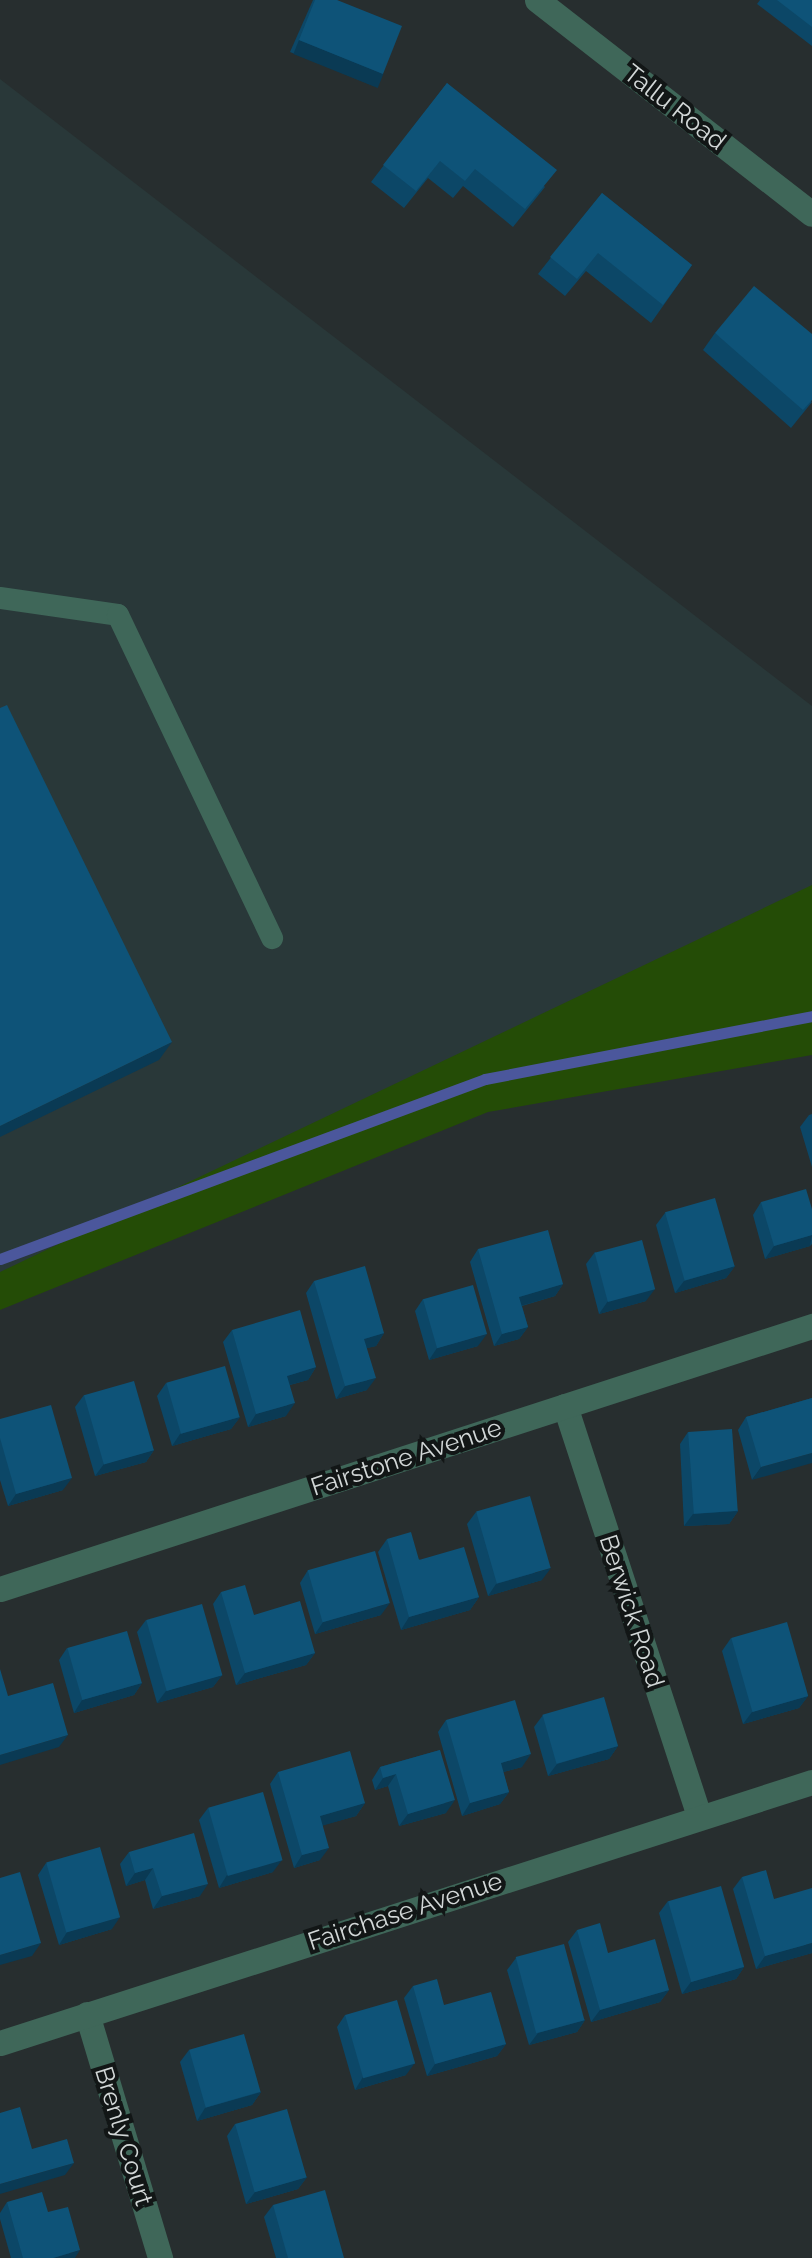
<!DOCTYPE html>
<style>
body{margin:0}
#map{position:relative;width:812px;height:2258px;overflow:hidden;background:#272e2f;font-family:Raleway,sans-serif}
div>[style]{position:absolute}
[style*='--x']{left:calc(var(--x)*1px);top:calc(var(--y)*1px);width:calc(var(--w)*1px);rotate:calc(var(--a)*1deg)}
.built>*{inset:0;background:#293839}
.green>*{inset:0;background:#244c06}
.stream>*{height:11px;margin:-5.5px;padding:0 5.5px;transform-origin:5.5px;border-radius:5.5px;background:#4b579c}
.service>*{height:22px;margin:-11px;padding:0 11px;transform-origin:11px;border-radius:11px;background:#3f6759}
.minor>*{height:25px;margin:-12.5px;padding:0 12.5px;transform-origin:12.5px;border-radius:12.5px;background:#3f6759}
.wall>*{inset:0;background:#0c4767}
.shaded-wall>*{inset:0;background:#0a3a54;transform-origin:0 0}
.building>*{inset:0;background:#0e5378;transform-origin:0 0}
span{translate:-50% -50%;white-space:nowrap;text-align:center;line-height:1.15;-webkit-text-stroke:8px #121616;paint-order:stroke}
.street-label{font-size:25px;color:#d2d7d7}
</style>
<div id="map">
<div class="built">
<i style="clip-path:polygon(0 79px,812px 706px,812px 886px,0 1275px)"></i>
</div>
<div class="green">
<i style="clip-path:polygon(812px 885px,812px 1055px,488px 1112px,0 1310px,0 1272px)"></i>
</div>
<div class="stream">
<i style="--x:0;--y:1259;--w:517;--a:-20.36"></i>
<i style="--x:485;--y:1079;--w:333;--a:-10.9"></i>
</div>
<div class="service">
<i style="--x:0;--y:598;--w:119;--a:8.2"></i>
<i style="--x:118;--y:615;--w:358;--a:64.5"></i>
</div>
<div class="minor">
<i style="--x:537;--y:0;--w:348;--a:37.9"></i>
<i style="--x:565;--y:1406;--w:430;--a:71.9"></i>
<i style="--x:0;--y:1589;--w:854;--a:-17.95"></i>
<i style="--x:87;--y:2014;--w:255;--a:73.3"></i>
<i style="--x:0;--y:2043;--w:853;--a:-17.82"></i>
</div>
<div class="wall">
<i style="clip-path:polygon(313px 0,337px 0,383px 74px,374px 86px,290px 52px)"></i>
<i style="clip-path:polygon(760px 0,812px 0,812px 46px,757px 4px)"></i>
<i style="clip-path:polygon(447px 83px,545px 187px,513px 227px,463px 186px,453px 198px,428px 178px,404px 208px,371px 182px)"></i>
<i style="clip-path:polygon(602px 193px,692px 265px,651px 323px,586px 271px,565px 296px,538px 274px)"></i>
<i style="clip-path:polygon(715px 333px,812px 402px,791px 428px,703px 350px)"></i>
<i style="clip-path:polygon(812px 1114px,812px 1167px,800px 1127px,809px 1115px)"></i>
<i style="clip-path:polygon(761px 1202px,812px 1209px,812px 1244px,810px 1246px,765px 1259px,753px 1215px)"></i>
<i style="clip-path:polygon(665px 1213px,735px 1266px,726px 1278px,675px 1293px,656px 1225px)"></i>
<i style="clip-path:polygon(478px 1249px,563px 1284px,555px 1296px,522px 1306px,528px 1327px,519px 1339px,494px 1346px,470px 1262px)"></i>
<i style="clip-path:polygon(595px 1252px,646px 1301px,599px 1314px,586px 1264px)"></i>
<i style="clip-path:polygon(314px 1281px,384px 1333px,376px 1346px,367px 1348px,367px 1390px,336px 1399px,306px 1293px)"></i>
<i style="clip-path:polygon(423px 1299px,478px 1346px,429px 1360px,415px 1311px)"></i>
<i style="clip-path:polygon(232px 1330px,316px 1367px,308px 1380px,290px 1385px,286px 1416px,248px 1427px,223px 1342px)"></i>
<i style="clip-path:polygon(166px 1383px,240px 1417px,231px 1429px,172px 1446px,157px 1396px)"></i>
<i style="clip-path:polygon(84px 1395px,154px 1450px,146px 1462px,95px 1476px,75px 1407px)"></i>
<i style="clip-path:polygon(812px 1398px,752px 1480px,738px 1430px,746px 1417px)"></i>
<i style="clip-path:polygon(0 1419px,63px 1490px,8px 1506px,0 1480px)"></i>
<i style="clip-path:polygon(688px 1432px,738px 1511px,729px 1524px,684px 1526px,680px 1444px)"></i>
<i style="clip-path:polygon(476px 1512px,542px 1580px,488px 1596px,467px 1524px)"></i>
<i style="clip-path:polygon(387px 1539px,479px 1597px,470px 1610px,401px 1630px,378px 1552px)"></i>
<i style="clip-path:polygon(308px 1570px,381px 1615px,315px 1634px,300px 1583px)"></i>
<i style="clip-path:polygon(221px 1592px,254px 1615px,315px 1653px,306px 1665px,236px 1685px,213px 1604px)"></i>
<i style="clip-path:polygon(146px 1620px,222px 1675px,213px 1687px,157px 1703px,137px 1632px)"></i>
<i style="clip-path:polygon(731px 1638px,808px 1696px,799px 1708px,743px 1724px,722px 1651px)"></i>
<i style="clip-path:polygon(67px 1648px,142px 1683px,134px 1695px,74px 1713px,59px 1660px)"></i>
<i style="clip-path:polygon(543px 1715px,618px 1746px,609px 1759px,548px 1776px,534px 1727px)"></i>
<i style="clip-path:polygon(446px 1720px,522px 1767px,503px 1772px,509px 1792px,500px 1804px,462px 1816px,438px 1732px)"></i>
<i style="clip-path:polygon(440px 1750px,446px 1813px,399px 1826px,388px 1786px,375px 1790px,372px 1780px,380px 1767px)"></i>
<i style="clip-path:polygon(278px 1772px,365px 1803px,356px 1816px,323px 1825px,320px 1860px,294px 1868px,270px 1784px)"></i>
<i style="clip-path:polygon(208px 1808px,273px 1872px,219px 1888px,199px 1820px)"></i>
<i style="clip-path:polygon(129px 1852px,200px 1896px,153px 1909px,145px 1880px,126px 1886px,120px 1864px)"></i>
<i style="clip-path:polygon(46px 1863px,112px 1929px,59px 1945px,38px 1875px)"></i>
<i style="clip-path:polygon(742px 1877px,774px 1899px,812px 1953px,756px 1969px,733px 1889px)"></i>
<i style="clip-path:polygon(668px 1901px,744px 1967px,736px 1979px,682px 1994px,659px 1913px)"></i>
<i style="clip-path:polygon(577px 1930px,608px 1953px,669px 1990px,660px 2002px,591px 2022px,568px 1942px)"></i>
<i style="clip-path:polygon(516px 1958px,585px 2020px,577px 2032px,529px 2045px,507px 1970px)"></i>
<i style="clip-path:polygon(413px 1986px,506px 2044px,497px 2056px,427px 2076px,404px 1998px)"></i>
<i style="clip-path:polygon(345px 2015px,406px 2075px,355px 2090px,337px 2027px)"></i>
<i style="clip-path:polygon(189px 2050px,261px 2092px,252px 2105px,197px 2121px,180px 2062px)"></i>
<i style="clip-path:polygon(235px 2124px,307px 2177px,298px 2189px,246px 2204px,227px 2136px)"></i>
<i style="clip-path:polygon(7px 2202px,75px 2258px,11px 2258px,0 2219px,0 2213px)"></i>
<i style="clip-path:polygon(273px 2205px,344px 2258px,276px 2258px,264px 2217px)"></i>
</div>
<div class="shaded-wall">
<i style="left:299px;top:40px;width:91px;height:15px;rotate:22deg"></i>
<i style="clip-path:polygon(172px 1042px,159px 1060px,0 1137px,0 1126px)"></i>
<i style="clip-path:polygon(812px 1235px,810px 1246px,765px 1259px,774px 1246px)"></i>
<i style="clip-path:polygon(735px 1266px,726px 1278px,675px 1293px,684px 1281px)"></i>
<i style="clip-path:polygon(563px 1284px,555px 1296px,510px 1309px,519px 1297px)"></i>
<i style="clip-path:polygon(655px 1289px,646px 1301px,599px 1314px,608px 1301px)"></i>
<i style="clip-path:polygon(528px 1327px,519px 1339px,494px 1346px,502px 1334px)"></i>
<i style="clip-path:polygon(384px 1333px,376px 1346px,356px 1351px,364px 1339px)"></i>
<i style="clip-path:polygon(487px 1334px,478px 1346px,429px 1360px,437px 1348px)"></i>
<i style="clip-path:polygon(316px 1367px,308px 1380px,278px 1388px,287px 1376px)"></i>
<i style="clip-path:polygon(376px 1378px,367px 1390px,336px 1399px,345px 1386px)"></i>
<i style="clip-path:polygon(295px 1403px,286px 1416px,248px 1427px,256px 1414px)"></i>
<i style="clip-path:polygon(240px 1417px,231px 1429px,172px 1446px,180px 1434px)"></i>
<i style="clip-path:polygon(154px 1450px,146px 1462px,95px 1476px,104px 1464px)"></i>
<i style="clip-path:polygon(812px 1453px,812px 1463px,752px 1480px,761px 1467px)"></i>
<i style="clip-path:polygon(72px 1478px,63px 1490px,8px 1506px,16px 1494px)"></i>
<i style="clip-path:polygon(738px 1511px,729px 1524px,684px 1526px,693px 1514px)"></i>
<i style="clip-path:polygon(551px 1568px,542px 1580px,488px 1596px,496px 1584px)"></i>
<i style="clip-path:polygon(479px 1597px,470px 1610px,401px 1630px,409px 1617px)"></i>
<i style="clip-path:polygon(390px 1603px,381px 1615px,315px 1634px,323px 1622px)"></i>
<i style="clip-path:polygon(315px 1653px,306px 1665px,236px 1685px,245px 1673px)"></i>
<i style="clip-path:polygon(222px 1675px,213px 1687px,157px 1703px,166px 1691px)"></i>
<i style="clip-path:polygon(142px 1683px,134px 1695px,74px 1713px,82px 1700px)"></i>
<i style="clip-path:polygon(808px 1696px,799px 1708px,743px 1724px,752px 1712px)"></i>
<i style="clip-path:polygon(68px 1735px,59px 1747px,0 1765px,0 1755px)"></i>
<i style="clip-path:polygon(618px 1746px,609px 1759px,548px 1776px,557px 1764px)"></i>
<i style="clip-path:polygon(531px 1754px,522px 1767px,492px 1775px,501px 1763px)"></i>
<i style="clip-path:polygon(396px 1774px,388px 1786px,375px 1790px,383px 1778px)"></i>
<i style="clip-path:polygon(509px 1792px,500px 1804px,462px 1816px,470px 1803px)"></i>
<i style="clip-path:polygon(455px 1800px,446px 1813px,399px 1826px,408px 1814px)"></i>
<i style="clip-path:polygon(365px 1803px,356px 1816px,311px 1829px,320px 1816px)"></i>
<i style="clip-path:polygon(329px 1848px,320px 1860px,294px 1868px,302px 1855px)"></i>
<i style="clip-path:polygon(282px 1860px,273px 1872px,219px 1888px,227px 1875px)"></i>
<i style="clip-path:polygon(153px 1868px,145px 1880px,126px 1886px,135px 1873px)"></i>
<i style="clip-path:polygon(208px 1884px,200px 1896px,153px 1909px,162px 1896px)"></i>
<i style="clip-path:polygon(120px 1917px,112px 1929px,59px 1945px,67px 1932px)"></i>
<i style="clip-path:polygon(41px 1943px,32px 1956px,0 1965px,0 1955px)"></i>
<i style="clip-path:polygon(812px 1943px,812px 1953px,756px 1969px,765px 1956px)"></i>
<i style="clip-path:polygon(744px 1967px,736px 1979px,682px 1994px,691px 1982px)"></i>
<i style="clip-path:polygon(669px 1990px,660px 2002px,591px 2022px,600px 2010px)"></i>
<i style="clip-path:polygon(585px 2020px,577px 2032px,529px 2045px,538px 2033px)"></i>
<i style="clip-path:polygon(506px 2044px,497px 2056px,427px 2076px,435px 2064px)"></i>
<i style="clip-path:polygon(415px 2063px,406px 2075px,355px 2090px,363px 2077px)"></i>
<i style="clip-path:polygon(261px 2092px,252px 2105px,197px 2121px,205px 2108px)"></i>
<i style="clip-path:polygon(74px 2163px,65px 2175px,0 2194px,0 2184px)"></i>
<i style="clip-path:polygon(307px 2177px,298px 2189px,246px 2204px,255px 2192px)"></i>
<i style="clip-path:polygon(80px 2250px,75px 2258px,53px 2258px)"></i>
</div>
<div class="building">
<i style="clip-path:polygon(315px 0,337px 0,402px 26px,383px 74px,299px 40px)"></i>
<i style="clip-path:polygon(777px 0,812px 0,812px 27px)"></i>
<i style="clip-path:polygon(447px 83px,557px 170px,525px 209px,475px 169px,465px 181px,440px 161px,416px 191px,383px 165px)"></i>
<i style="clip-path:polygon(602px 193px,692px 265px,663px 305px,598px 253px,577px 279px,550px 257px)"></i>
<i style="clip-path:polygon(754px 286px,812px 334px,812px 400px,803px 410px,715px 333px)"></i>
<i style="clip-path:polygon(7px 705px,172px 1042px,0 1126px,0 708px)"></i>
<i style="clip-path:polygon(806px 1189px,812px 1209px,812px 1235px,774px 1246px,761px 1202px)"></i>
<i style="left:715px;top:1198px;width:71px;height:52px;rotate:74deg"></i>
<i style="clip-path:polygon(548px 1230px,563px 1284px,519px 1297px,528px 1327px,502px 1334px,478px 1249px)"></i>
<i style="left:642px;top:1240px;width:51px;height:49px;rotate:75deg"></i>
<i style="clip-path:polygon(365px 1266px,384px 1333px,364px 1339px,376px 1378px,345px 1386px,314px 1281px)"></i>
<i style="left:473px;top:1285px;width:51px;height:52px;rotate:74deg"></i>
<i style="clip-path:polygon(300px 1310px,316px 1367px,287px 1376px,295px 1403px,256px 1414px,232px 1330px)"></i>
<i style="left:225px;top:1366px;width:53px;height:61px;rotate:74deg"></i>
<i style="left:134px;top:1381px;width:72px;height:52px;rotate:74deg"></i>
<i style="clip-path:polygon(812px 1398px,812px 1453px,761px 1467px,746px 1417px)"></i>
<i style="clip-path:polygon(51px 1405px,72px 1478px,16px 1494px,0 1438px,0 1419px)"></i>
<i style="left:732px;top:1429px;width:82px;height:44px;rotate:86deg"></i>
<i style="left:530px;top:1496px;width:75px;height:56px;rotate:74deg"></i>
<i style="clip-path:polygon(411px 1532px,419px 1560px,464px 1547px,479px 1597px,409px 1617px,387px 1539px)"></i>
<i style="left:375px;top:1551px;width:54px;height:70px;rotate:74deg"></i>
<i style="clip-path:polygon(245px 1585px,254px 1615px,300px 1601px,315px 1653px,245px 1673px,221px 1592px)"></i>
<i style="left:202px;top:1604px;width:74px;height:58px;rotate:74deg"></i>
<i style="left:787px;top:1622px;width:77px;height:58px;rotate:74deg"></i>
<i style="left:127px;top:1631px;width:54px;height:62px;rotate:74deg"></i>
<i style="clip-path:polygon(0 1669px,8px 1696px,53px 1683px,68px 1735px,0 1755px)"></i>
<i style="left:604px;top:1697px;width:51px;height:64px;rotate:74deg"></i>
<i style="clip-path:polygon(515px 1700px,531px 1754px,501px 1763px,509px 1792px,470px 1803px,446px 1720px)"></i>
<i style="clip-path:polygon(440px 1750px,455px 1800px,408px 1814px,396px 1774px,383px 1778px,380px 1767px)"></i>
<i style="clip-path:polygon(350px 1751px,365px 1803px,320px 1816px,329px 1848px,302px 1855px,278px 1772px)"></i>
<i style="left:263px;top:1792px;width:71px;height:57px;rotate:74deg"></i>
<i style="clip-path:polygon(194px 1833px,208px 1884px,162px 1896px,153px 1868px,135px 1873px,129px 1852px)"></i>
<i style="left:100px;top:1847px;width:73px;height:56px;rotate:74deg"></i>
<i style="clip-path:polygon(766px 1870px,774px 1899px,812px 1888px,812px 1943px,765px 1956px,742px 1877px)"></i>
<i style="clip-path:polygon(20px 1872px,41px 1943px,0 1955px,0 1878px)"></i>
<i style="left:721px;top:1886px;width:84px;height:55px;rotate:74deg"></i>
<i style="clip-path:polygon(600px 1923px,608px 1953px,655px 1939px,669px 1990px,600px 2010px,577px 1930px)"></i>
<i style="left:564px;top:1944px;width:79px;height:50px;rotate:75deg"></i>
<i style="clip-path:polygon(437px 1979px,444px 2005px,491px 1992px,506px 2044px,435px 2064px,413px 1986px)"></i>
<i style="left:397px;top:2000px;width:66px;height:54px;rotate:74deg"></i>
<i style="left:244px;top:2034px;width:60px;height:57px;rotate:74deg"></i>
<i style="clip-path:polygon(20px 2107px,32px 2149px,67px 2139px,74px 2163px,0 2184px,0 2113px)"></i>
<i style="left:287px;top:2109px;width:71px;height:54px;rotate:74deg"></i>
<i style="clip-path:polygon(325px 2190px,344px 2258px,288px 2258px,273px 2205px)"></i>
<i style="clip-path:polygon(42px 2192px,48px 2212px,68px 2207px,80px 2250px,53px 2258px,23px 2258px,7px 2202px)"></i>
</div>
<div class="street-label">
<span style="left:675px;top:107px;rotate:38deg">Tallu Road</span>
<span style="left:406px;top:1457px;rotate:-18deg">Fairstone Avenue</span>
<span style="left:632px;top:1611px;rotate:72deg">Berwick Road</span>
<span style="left:405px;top:1911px;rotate:-18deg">Fairchase Avenue</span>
<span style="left:124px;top:2136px;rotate:73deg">Brenly Court</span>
</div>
</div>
